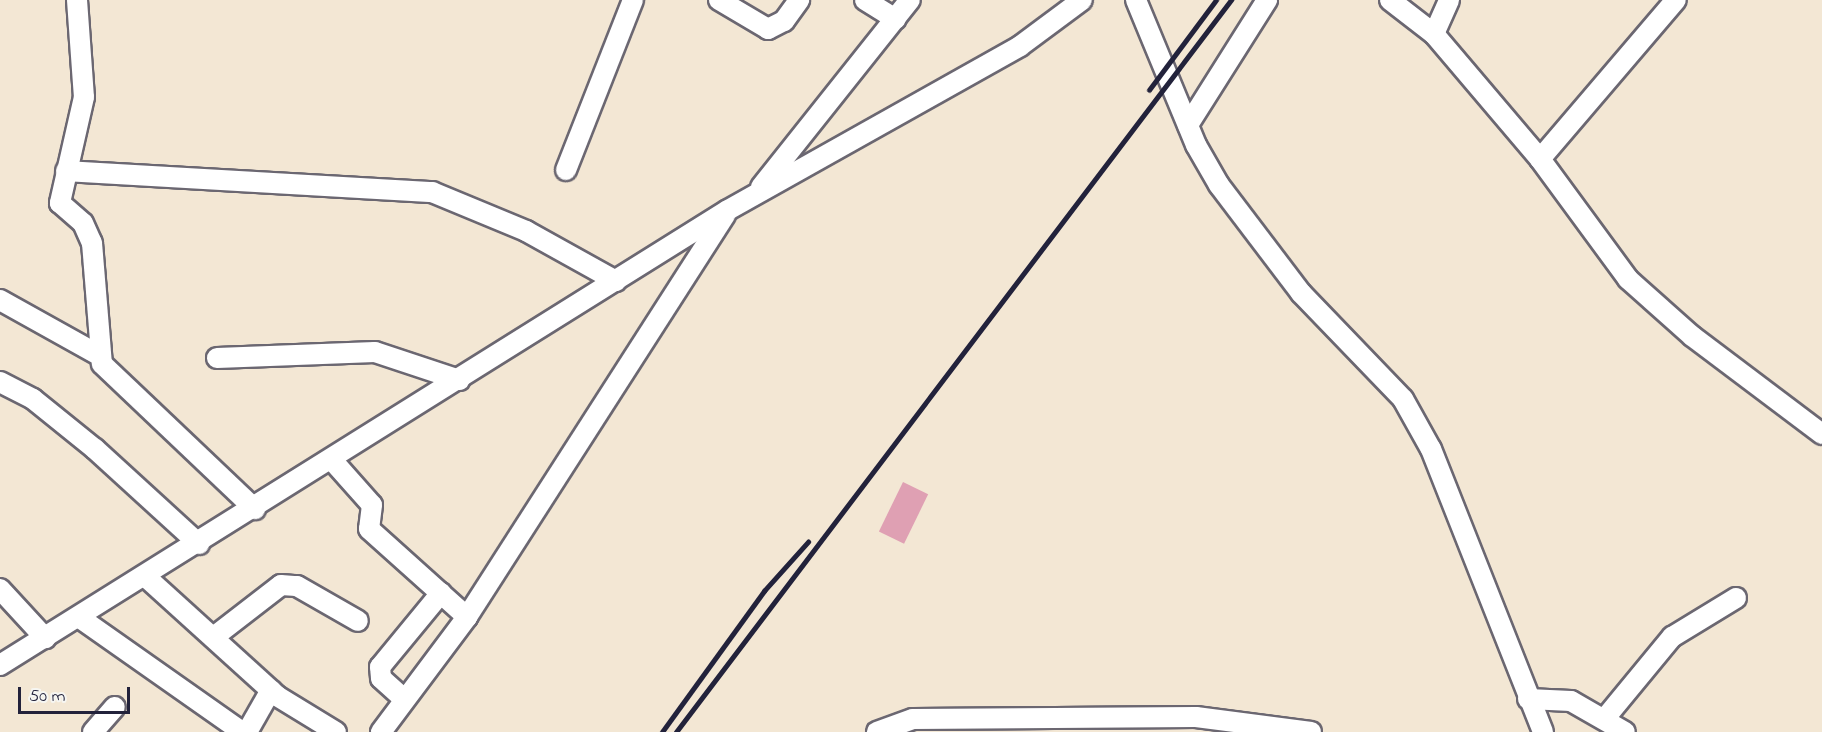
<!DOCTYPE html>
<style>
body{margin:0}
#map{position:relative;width:1822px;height:732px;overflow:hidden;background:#f3e7d4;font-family:"Indie Flower",sans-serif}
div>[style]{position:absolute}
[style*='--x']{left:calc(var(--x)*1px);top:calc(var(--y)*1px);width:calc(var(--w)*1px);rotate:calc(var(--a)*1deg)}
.building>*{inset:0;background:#dfa0b3;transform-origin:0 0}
.roads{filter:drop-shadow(2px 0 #6b6771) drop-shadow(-2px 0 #6b6771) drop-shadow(0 2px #6b6771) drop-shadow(0 -2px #6b6771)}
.minor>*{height:20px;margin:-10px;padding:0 10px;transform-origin:10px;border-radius:10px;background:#fff}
.rail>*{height:4.5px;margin:-2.25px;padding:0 2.25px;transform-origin:2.25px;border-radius:2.25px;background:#22223b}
span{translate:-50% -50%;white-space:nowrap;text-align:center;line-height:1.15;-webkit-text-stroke:6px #f6f6f2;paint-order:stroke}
.scale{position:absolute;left:18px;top:687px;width:112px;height:27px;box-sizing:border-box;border:3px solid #22223b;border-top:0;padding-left:8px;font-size:18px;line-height:21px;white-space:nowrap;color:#22223b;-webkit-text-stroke:4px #f6f6f2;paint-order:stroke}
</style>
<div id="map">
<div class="building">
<i style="left:903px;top:482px;width:28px;height:55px;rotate:26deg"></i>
</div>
<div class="roads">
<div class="minor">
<i style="--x:77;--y:0;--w:97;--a:85.9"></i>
<i style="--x:84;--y:97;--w:109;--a:102.8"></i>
<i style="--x:60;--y:203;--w:30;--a:41"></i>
<i style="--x:83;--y:223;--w:22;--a:66"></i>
<i style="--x:92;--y:243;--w:121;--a:85.3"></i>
<i style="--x:102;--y:364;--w:211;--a:43.5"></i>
<i style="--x:719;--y:0;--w:57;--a:30.6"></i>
<i style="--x:768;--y:29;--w:18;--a:-27"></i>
<i style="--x:784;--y:21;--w:26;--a:-54"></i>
<i style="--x:865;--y:0;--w:36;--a:32"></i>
<i style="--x:1136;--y:0;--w:157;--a:67.5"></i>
<i style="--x:1196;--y:145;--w:46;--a:60.1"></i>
<i style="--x:1219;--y:185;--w:136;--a:52.8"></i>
<i style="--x:1301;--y:293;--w:147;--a:46.1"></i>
<i style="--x:1403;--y:399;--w:57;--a:60.8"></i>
<i style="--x:1431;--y:449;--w:304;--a:68.4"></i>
<i style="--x:1390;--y:0;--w:56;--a:37.7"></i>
<i style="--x:1434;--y:34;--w:164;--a:49.7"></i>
<i style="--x:1540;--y:159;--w:149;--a:53.7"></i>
<i style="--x:1628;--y:279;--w:86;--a:41.7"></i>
<i style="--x:1692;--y:336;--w:163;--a:37"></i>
<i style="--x:1434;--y:34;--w:37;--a:-66"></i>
<i style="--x:1188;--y:125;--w:148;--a:-57.7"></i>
<i style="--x:1540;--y:159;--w:209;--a:-49.5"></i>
<i style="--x:566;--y:170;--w:183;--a:-68.5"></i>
<i style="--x:66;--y:171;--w:367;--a:3.3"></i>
<i style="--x:432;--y:192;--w:102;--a:22.5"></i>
<i style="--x:526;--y:231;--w:103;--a:29.1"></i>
<i style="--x:761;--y:187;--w:239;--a:-51.5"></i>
<i style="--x:0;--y:300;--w:113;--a:29.1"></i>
<i style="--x:217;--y:358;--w:158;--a:-2.2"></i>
<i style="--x:375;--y:352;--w:89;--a:18.4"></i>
<i style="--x:0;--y:382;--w:37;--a:27"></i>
<i style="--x:33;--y:399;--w:80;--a:38.9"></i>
<i style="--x:95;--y:449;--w:141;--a:42.4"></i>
<i style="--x:332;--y:460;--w:60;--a:48.4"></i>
<i style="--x:372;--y:505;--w:24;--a:97"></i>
<i style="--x:369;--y:529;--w:132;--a:41.9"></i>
<i style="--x:147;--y:578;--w:176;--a:42.2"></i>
<i style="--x:277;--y:696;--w:69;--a:31.4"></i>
<i style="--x:0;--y:589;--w:67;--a:47.4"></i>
<i style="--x:80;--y:618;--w:198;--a:35.1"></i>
<i style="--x:215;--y:636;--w:83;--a:-37.7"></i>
<i style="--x:281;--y:585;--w:16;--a:4"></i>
<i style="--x:297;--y:586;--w:70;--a:29.8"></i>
<i style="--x:0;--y:665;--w:858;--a:-32.01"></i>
<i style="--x:728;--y:210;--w:335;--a:-29.3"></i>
<i style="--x:1020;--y:46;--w:77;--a:-36.6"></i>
<i style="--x:404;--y:699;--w:31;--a:-138"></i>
<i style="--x:381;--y:678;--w:11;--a:-95"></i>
<i style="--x:380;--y:667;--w:96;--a:-50.5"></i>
<i style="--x:1528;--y:699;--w:43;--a:2.7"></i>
<i style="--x:1571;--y:701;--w:62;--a:29.9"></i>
<i style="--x:1606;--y:717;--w:104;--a:-50.5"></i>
<i style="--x:1672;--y:637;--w:75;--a:-31.4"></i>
<i style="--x:93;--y:732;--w:33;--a:-49"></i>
<i style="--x:247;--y:732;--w:48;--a:-60.3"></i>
<i style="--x:381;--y:732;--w:144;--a:-53.2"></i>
<i style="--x:467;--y:617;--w:478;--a:-57.3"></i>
<i style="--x:877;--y:732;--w:38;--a:-20"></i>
<i style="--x:913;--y:719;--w:283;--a:-0.4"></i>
<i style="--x:1196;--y:717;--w:116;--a:7.4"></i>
</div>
</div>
<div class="rail">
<i style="--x:1149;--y:90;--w:112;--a:-53.3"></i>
<i style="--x:662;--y:732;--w:174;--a:-54.1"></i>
<i style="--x:764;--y:591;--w:66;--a:-48.1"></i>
<i style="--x:676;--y:732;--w:919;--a:-52.83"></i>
</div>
<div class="scale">50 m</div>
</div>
